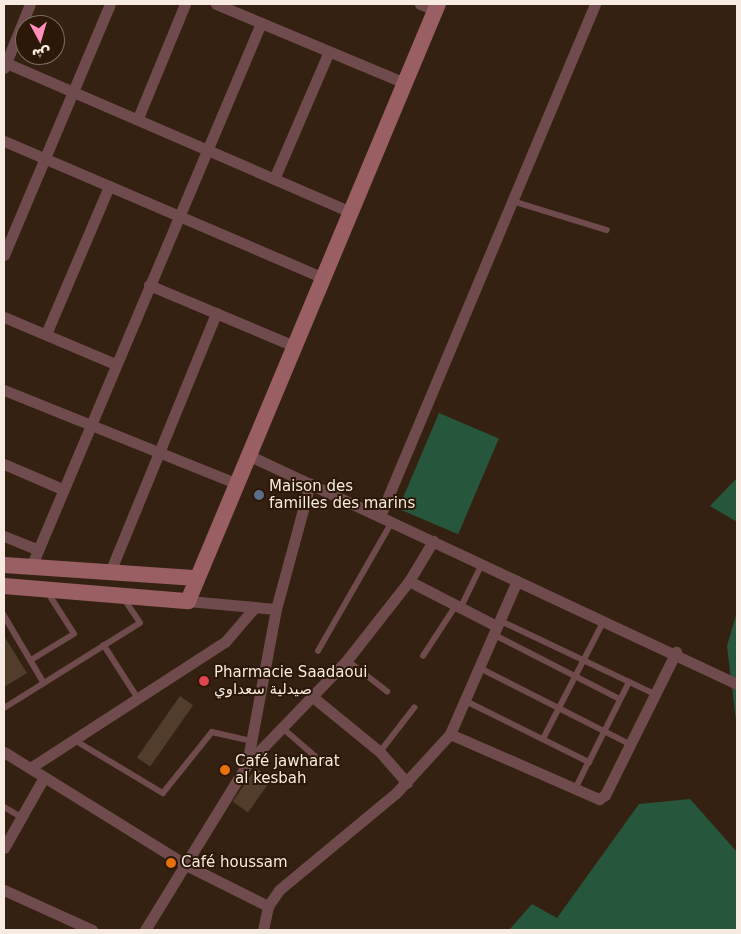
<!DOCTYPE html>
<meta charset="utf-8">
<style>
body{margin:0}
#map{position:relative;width:741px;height:934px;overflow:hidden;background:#352112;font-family:"DejaVu Sans","Noto Naskh Arabic",sans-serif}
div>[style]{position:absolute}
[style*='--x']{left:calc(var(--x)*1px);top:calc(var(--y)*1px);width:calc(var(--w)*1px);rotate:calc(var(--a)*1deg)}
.green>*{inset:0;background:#26573c;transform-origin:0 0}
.building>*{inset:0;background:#523d2c;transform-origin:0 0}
.lane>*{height:5.5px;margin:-2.75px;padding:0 2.75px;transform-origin:2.75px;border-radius:2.75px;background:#704b4d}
.street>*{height:11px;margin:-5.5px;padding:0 5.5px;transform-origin:5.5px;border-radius:5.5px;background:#704b4d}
.secondary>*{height:16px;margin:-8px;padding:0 8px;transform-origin:8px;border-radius:8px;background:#995f63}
.dots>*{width:14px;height:14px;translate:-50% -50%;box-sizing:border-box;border:2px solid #2b1809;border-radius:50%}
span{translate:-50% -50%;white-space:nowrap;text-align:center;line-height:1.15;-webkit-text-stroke:4px #2b1809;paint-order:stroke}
.poi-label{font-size:15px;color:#f7eae0}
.left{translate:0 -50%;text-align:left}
.frame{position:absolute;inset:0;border:5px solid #f7eae0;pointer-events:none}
.north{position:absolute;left:15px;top:15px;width:50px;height:50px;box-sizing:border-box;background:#2b1809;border:1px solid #7d6c5f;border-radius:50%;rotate:174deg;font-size:14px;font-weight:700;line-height:20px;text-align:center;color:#f7eae0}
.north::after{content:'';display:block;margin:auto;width:18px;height:22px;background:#ff8ebb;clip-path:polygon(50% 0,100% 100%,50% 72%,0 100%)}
</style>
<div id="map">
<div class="green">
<i style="left:439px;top:413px;width:65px;height:104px;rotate:23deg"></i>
<i style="clip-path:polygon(737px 478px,737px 522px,710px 506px)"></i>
<i style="clip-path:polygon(737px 612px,737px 729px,727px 646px)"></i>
<i style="clip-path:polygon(690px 799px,737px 852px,736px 930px,509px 930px,532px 904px,557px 918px,639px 804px)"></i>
</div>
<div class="building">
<i style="clip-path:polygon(4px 636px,27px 673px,4px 687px)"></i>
<i style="left:180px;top:696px;width:16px;height:75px;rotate:35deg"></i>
<i style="left:256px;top:768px;width:19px;height:41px;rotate:35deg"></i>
</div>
<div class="lane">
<i style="--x:512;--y:201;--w:99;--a:17"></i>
<i style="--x:460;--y:609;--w:50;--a:-63.9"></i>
<i style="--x:4;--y:615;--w:79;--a:59.5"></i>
<i style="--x:499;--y:620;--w:173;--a:25.4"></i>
<i style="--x:493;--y:634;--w:143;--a:27.1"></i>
<i style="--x:104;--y:645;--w:63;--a:57.3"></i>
<i style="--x:318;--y:651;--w:149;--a:-60.2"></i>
<i style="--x:423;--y:656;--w:59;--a:-56.9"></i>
<i style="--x:31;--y:660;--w:50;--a:-31.2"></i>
<i style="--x:74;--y:634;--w:50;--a:-122.7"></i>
<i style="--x:347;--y:660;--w:51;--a:37.8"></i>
<i style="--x:478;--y:667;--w:170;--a:26.9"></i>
<i style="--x:464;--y:700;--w:140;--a:26.4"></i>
<i style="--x:589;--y:762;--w:30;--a:116"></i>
<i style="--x:4;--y:708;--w:160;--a:-32"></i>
<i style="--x:140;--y:623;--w:29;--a:-124"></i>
<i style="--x:284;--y:729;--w:50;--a:41"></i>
<i style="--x:73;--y:739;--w:105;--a:31"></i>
<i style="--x:163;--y:793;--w:78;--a:-51.2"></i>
<i style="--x:212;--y:732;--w:41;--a:12.7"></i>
<i style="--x:543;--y:739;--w:133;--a:-62.7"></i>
<i style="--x:380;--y:752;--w:56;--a:-52.3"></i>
<i style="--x:589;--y:762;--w:89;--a:-63.4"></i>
<i style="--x:4;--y:807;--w:20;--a:30"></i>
</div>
<div class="street">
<i style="--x:216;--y:4;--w:205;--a:22.7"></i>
<i style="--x:420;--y:4;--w:16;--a:22"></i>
<i style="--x:4;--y:62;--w:378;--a:23.4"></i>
<i style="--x:4;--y:68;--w:69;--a:-67.9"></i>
<i style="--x:138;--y:118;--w:123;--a:-67.6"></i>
<i style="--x:4;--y:141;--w:347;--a:23.2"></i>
<i style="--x:274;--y:179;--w:139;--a:-66.7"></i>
<i style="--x:4;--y:255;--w:272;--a:-67.1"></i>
<i style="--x:149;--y:285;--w:157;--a:22.8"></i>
<i style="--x:4;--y:317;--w:121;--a:22.9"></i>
<i style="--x:46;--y:334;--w:161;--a:-66.9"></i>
<i style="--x:4;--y:390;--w:252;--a:21.9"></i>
<i style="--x:250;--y:456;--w:538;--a:25.09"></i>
<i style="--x:4;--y:464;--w:63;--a:23.3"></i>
<i style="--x:380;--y:516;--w:555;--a:-67.22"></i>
<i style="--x:4;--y:536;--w:35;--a:22"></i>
<i style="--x:31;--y:567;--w:591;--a:-67.08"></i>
<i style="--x:110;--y:572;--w:280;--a:-67.7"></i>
<i style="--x:409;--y:581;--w:98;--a:27.3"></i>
<i style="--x:188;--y:601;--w:88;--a:5.2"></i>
<i style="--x:314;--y:698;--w:85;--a:39.3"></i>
<i style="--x:380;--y:752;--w:41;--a:48.9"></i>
<i style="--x:450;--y:734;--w:163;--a:23.6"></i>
<i style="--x:599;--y:799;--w:7;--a:-34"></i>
<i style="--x:605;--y:795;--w:160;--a:-63.6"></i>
<i style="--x:4;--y:752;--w:214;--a:31.8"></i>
<i style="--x:186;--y:865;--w:92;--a:26.6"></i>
<i style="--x:247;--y:764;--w:144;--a:-46.1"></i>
<i style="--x:347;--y:660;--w:100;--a:-51.9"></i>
<i style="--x:409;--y:581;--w:47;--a:-59"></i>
<i style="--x:30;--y:768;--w:232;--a:-32.9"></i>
<i style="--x:225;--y:642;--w:46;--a:-49.4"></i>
<i style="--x:4;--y:848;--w:81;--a:-60.6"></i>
<i style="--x:4;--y:890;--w:97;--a:24.4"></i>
<i style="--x:145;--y:930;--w:195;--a:-58.4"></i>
<i style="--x:247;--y:764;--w:158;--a:-79.4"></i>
<i style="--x:276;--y:609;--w:130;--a:-74.8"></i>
<i style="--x:263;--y:930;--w:25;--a:-78"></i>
<i style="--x:268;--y:906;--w:19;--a:-55"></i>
<i style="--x:279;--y:890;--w:152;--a:-39.7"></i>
<i style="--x:396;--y:793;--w:80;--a:-47.5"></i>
<i style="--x:450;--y:734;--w:167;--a:-66.4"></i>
</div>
<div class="secondary">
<i style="--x:4;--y:565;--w:193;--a:3.9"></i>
<i style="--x:4;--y:586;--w:185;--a:4.7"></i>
<i style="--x:188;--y:601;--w:647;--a:-67.28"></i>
</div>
<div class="dots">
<i style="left:259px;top:495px;background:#5c6f8a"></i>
<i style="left:204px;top:681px;background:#e0444e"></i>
<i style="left:225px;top:770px;background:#e8710a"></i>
<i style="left:171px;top:863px;background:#e8710a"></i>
</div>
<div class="poi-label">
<span class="left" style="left:269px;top:495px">Maison des<br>familles des marins</span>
<span class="left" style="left:214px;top:681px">Pharmacie Saadaoui<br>صيدلية سعداوي</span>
<span class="left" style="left:235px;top:770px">Café jawharat<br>al kesbah</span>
<span class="left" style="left:181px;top:863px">Café houssam</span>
</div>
<div class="frame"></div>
<div class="north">ش</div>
</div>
